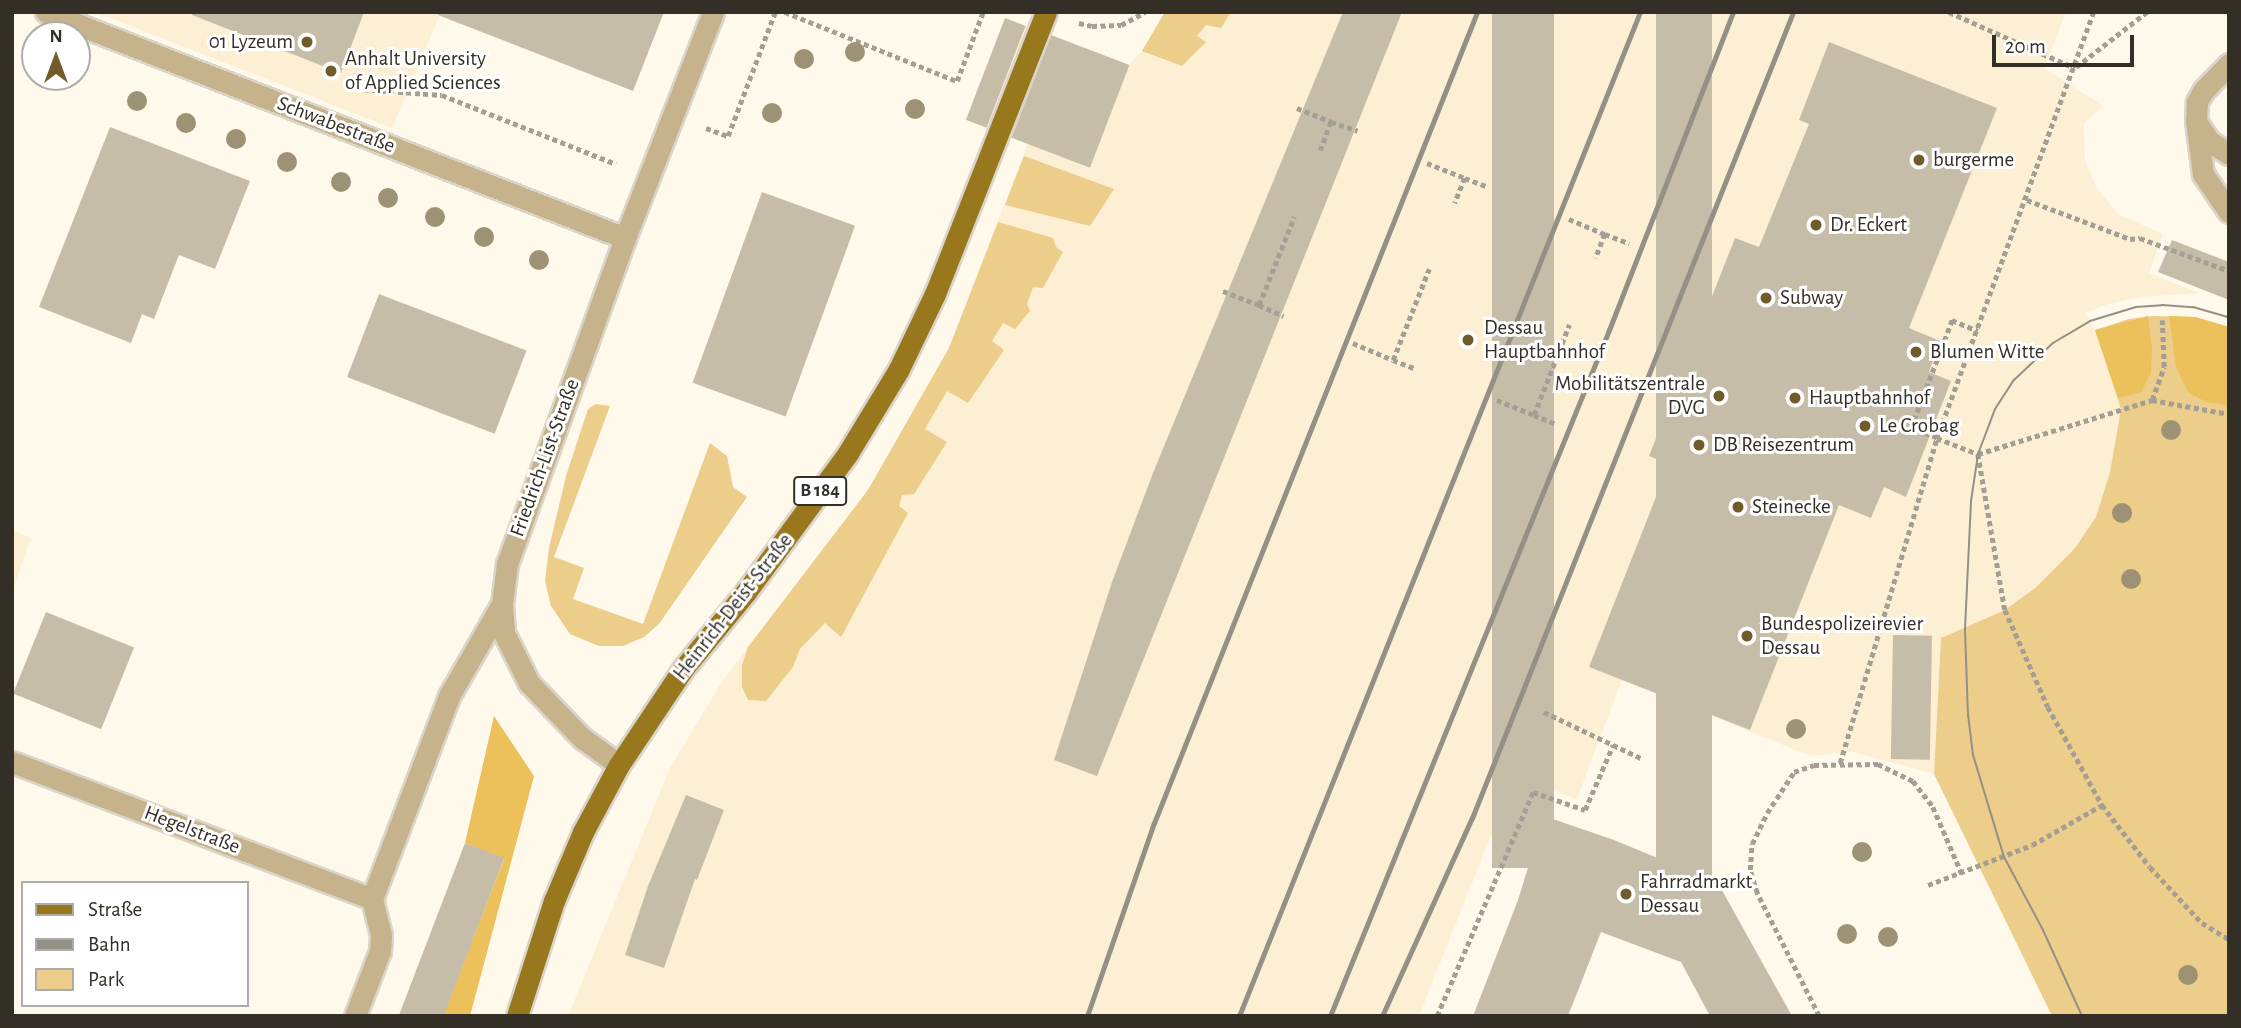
<!DOCTYPE html>
<meta charset="utf-8">
<style>
body{margin:0}
#map{position:relative;width:2241px;height:1028px;overflow:hidden;background:#fff9ec;font-family:"Alegreya Sans",sans-serif}
div>[style]{position:absolute}
[style*='--x']{left:calc(var(--x)*1px);top:calc(var(--y)*1px);width:calc(var(--w)*1px);rotate:calc(var(--a)*1deg)}
.built>*{inset:0;background:#fdefd3}
.green>*{inset:0;background:#eccd89}
.forest>*{inset:0;background:#ecc05a}
.building>*{inset:0;background:#c6bda9;transform-origin:0 0}
.path>*{height:4.5px;margin-top:-2.25px;transform-origin:0;background:repeating-linear-gradient(90deg,#a49f94 0 5px,transparent 0 8.5px)}
.roads{filter:drop-shadow(2px 0 #dad5c9) drop-shadow(-2px 0 #dad5c9) drop-shadow(0 2px #dad5c9) drop-shadow(0 -2px #dad5c9)}
.minor>*{height:21px;margin:-10.5px;padding:0 10.5px;transform-origin:10.5px;border-radius:10.5px;background:#c6b38b}
.major>*{height:21px;margin:-10.5px;padding:0 10.5px;transform-origin:10.5px;border-radius:10.5px;background:#99771d}
.tram>*{height:2px;margin:-1px;padding:0 1px;transform-origin:1px;border-radius:1px;background:#959085}
.rail>*{height:5px;margin:-2.5px;padding:0 2.5px;transform-origin:2.5px;border-radius:2.5px;background:#959085}
.trees>*{width:20px;height:20px;margin:-10px;border-radius:50%;background:#9e9274}
.dots>*{width:19px;height:19px;translate:-50% -50%;box-sizing:border-box;border:4px solid #fff;border-radius:50%}
span{translate:-50% -50%;white-space:nowrap;text-align:center;line-height:1.15;-webkit-text-stroke:6px #fff;paint-order:stroke}
.shield-label span{padding:2px 5px;background:#fff;border:2px solid;border-radius:5px;-webkit-text-stroke-width:0}
.shield-label{font-size:19px;color:#332f27;font-weight:700}
.poi-label{font-size:21px;color:#332f27}
.right{translate:-100% -50%;text-align:right}
.left{translate:0 -50%;text-align:left}
.street-label{font-size:21px;color:#332f27}
.frame{position:absolute;inset:0;border:14px solid #332f27;pointer-events:none}
.legend{position:absolute;left:21px;top:881px;width:228px;height:126px;box-sizing:border-box;background:#fff;border:2px solid #adaca9;margin:0;padding:9px 12px;list-style:none;font-size:21px;color:#332f27}
.legend li{display:flex;align-items:center;gap:14px;height:35px}
.legend b{width:35px;border:2px solid #adaca9}
.north{position:absolute;left:21px;top:21px;width:70px;height:70px;box-sizing:border-box;background:#fff;border:2px solid #adaca9;border-radius:50%;rotate:0deg;font-size:19px;font-weight:700;line-height:28px;text-align:center;color:#332f27}
.north::after{content:'';display:block;margin:auto;width:24px;height:32px;background:#715b2b;clip-path:polygon(50% 0,100% 100%,50% 72%,0 100%)}
.scale{position:absolute;left:1992px;top:35px;width:142px;height:32px;box-sizing:border-box;border:4px solid #332f27;border-top:0;padding-left:9px;font-size:21px;line-height:24px;white-space:nowrap;color:#332f27;-webkit-text-stroke:5px #fff;paint-order:stroke}
</style>
<div id="map">
<div class="built">
<i style="clip-path:polygon(95px 12px,441px 12px,392px 128px)"></i>
<i style="clip-path:polygon(1165px 12px,2066px 12px,2044px 68px,2103px 106px,2084px 123px,2085px 160px,2096px 187px,2118px 214px,2163px 234px,2149px 273px,2199px 293px,2141px 297px,2108px 304px,2085px 313px,2100px 338px,2121px 409px,2110px 472px,2096px 517px,2075px 548px,2035px 588px,2005px 610px,1941px 638px,1934px 774px,1853px 752px,1810px 756px,1622px 680px,1577px 799px,1515px 776px,1419px 1016px,568px 1016px,670px 768px,721px 683px,868px 490px,949px 348px,1028px 143px,967px 120px,1005px 18px,1129px 65px,1142px 51px)"></i>
<i style="clip-path:polygon(12px 530px,31px 538px,12px 592px)"></i>
</div>
<div class="green">
<i style="clip-path:polygon(1165px 12px,1231px 12px,1221px 28px,1206px 25px,1197px 36px,1206px 42px,1182px 66px,1142px 51px)"></i>
<i style="clip-path:polygon(1024px 156px,1114px 189px,1090px 226px,1005px 205px)"></i>
<i style="clip-path:polygon(998px 222px,1053px 238px,1056px 247px,1063px 252px,1043px 288px,1033px 287px,1027px 304px,1030px 311px,1015px 329px,1003px 323px,992px 341px,1004px 350px,968px 403px,947px 391px,925px 429px,947px 442px,914px 494px,902px 495px,899px 506px,908px 513px,841px 637px,825px 623px,800px 649px,793px 667px,766px 701px,748px 700px,742px 687px,742px 665px,748px 647px,868px 490px,949px 348px)"></i>
<i style="clip-path:polygon(2153px 316px,2195px 317px,2229px 327px,2229px 1016px,2052px 1016px,1934px 774px,1941px 638px,2005px 610px,2035px 588px,2075px 548px,2096px 517px,2110px 472px,2121px 409px,2095px 330px,2129px 319px)"></i>
<i style="clip-path:polygon(596px 404px,610px 406px,554px 557px,584px 568px,573px 599px,643px 624px,710px 443px,727px 456px,733px 487px,747px 497px,659px 624px,644px 637px,623px 646px,599px 646px,570px 634px,551px 606px,545px 581px,549px 548px,566px 476px,588px 409px)"></i>
</div>
<div class="forest">
<i style="clip-path:polygon(2148px 316px,2152px 349px,2151px 373px,2141px 392px,2118px 398px,2095px 330px)"></i>
<i style="clip-path:polygon(2169px 316px,2195px 317px,2229px 327px,2229px 405px,2206px 402px,2188px 392px,2176px 367px)"></i>
<i style="clip-path:polygon(494px 716px,534px 776px,470px 1016px,443px 1016px,504px 859px,465px 843px)"></i>
</div>
<div class="building">
<i style="clip-path:polygon(192px 12px,364px 12px,341px 73px,192px 15px)"></i>
<i style="clip-path:polygon(438px 12px,664px 12px,633px 91px,438px 15px)"></i>
<i style="clip-path:polygon(1343px 12px,1402px 12px,1097px 776px,1054px 760px,1112px 582px,1153px 473px)"></i>
<i style="left:1492px;top:12px;width:62px;height:856px"></i>
<i style="left:1656px;top:12px;width:56px;height:913px"></i>
<i style="left:1005px;top:18px;width:22px;height:109px;rotate:21deg"></i>
<i style="left:1051px;top:35px;width:84px;height:110px;rotate:21deg"></i>
<i style="clip-path:polygon(1829px 42px,1997px 108px,1909px 328px,1940px 341px,1929px 372px,1951px 381px,1906px 497px,1884px 487px,1871px 518px,1839px 505px,1750px 730px,1589px 667px,1669px 464px,1649px 456px,1735px 238px,1759px 247px,1809px 124px,1799px 120px)"></i>
<i style="clip-path:polygon(110px 127px,250px 181px,215px 269px,179px 255px,154px 319px,142px 314px,131px 343px,39px 307px)"></i>
<i style="left:762px;top:192px;width:99px;height:203px;rotate:20deg"></i>
<i style="clip-path:polygon(2172px 240px,2229px 262px,2229px 300px,2158px 272px)"></i>
<i style="left:379px;top:294px;width:158px;height:89px;rotate:21deg"></i>
<i style="left:46px;top:612px;width:95px;height:88px;rotate:22deg"></i>
<i style="left:1893px;top:635px;width:39px;height:124px;rotate:1deg"></i>
<i style="clip-path:polygon(686px 795px,724px 810px,697px 880px,695px 879px,664px 968px,625px 955px,648px 886px)"></i>
<i style="clip-path:polygon(1544px 816px,1614px 840px,1718px 883px,1792px 1016px,1710px 1016px,1681px 962px,1601px 932px,1568px 1016px,1473px 1016px,1518px 900px)"></i>
<i style="left:465px;top:843px;width:42px;height:186px;rotate:21deg"></i>
</div>
<div class="path">
<i style="--x:785;--y:12;--w:185;--a:21.9"></i>
<i style="--x:957;--y:81;--w:74;--a:-69.4"></i>
<i style="--x:1949;--y:12;--w:138;--a:24"></i>
<i style="--x:2094;--y:12;--w:454;--a:110.2"></i>
<i style="--x:1937;--y:438;--w:44;--a:21.3"></i>
<i style="--x:1978;--y:454;--w:158;--a:80.2"></i>
<i style="--x:2005;--y:610;--w:106;--a:66.1"></i>
<i style="--x:2048;--y:707;--w:112;--a:61.1"></i>
<i style="--x:2102;--y:805;--w:78;--a:52.3"></i>
<i style="--x:2150;--y:867;--w:76;--a:47.1"></i>
<i style="--x:2202;--y:923;--w:31;--a:31"></i>
<i style="--x:1079;--y:23;--w:13;--a:13"></i>
<i style="--x:1092;--y:26;--w:29;--a:-2"></i>
<i style="--x:1121;--y:25;--w:27;--a:-28"></i>
<i style="--x:2076;--y:67;--w:90;--a:-37.8"></i>
<i style="--x:347;--y:88;--w:95;--a:4.2"></i>
<i style="--x:442;--y:95;--w:187;--a:21.6"></i>
<i style="--x:1297;--y:108;--w:37;--a:22"></i>
<i style="--x:1331;--y:122;--w:30;--a:110"></i>
<i style="--x:1331;--y:122;--w:28;--a:18"></i>
<i style="--x:706;--y:128;--w:23;--a:20"></i>
<i style="--x:728;--y:136;--w:133;--a:-69.2"></i>
<i style="--x:1427;--y:163;--w:41;--a:21.5"></i>
<i style="--x:1465;--y:178;--w:27;--a:112"></i>
<i style="--x:1465;--y:178;--w:25;--a:21"></i>
<i style="--x:2027;--y:200;--w:110;--a:20.7"></i>
<i style="--x:2130;--y:239;--w:10;--a:-6"></i>
<i style="--x:2140;--y:238;--w:95;--a:20.3"></i>
<i style="--x:1569;--y:219;--w:39;--a:23"></i>
<i style="--x:1605;--y:234;--w:26;--a:111"></i>
<i style="--x:1605;--y:234;--w:26;--a:21"></i>
<i style="--x:1223;--y:291;--w:39;--a:21"></i>
<i style="--x:1259;--y:305;--w:95;--a:-68.3"></i>
<i style="--x:1259;--y:305;--w:27;--a:24"></i>
<i style="--x:1353;--y:343;--w:43;--a:23"></i>
<i style="--x:1393;--y:360;--w:98;--a:-68.4"></i>
<i style="--x:1393;--y:360;--w:25;--a:21"></i>
<i style="--x:1497;--y:400;--w:40;--a:22"></i>
<i style="--x:1534;--y:415;--w:97;--a:-68.7"></i>
<i style="--x:2152;--y:400;--w:35;--a:-70"></i>
<i style="--x:2164;--y:367;--w:47;--a:-92.4"></i>
<i style="--x:1534;--y:415;--w:24;--a:22"></i>
<i style="--x:1911;--y:428;--w:116;--a:-69.2"></i>
<i style="--x:1952;--y:320;--w:28;--a:23"></i>
<i style="--x:1978;--y:454;--w:182;--a:-17.2"></i>
<i style="--x:2152;--y:400;--w:78;--a:10.3"></i>
<i style="--x:1544;--y:712;--w:110;--a:25.4"></i>
<i style="--x:1840;--y:763;--w:339;--a:-73.4"></i>
<i style="--x:1937;--y:438;--w:19;--a:-159"></i>
<i style="--x:1928;--y:885;--w:111;--a:-21"></i>
<i style="--x:2032;--y:845;--w:81;--a:-29.7"></i>
<i style="--x:1437;--y:1016;--w:244;--a:-66.8"></i>
<i style="--x:1533;--y:792;--w:55;--a:19.1"></i>
<i style="--x:1585;--y:810;--w:71;--a:-66.7"></i>
<i style="--x:1819;--y:1016;--w:138;--a:-116.8"></i>
<i style="--x:1757;--y:893;--w:24;--a:-107"></i>
<i style="--x:1750;--y:870;--w:26;--a:-86"></i>
<i style="--x:1752;--y:844;--w:34;--a:-64"></i>
<i style="--x:1767;--y:813;--w:49;--a:-56.6"></i>
<i style="--x:1794;--y:772;--w:21;--a:-19"></i>
<i style="--x:1814;--y:765;--w:64;--a:-0.9"></i>
<i style="--x:1878;--y:764;--w:39;--a:26"></i>
<i style="--x:1913;--y:781;--w:33;--a:52"></i>
<i style="--x:1933;--y:807;--w:73;--a:66.6"></i>
</div>
<div class="roads">
<div class="minor">
<i style="--x:46;--y:12;--w:622;--a:21.32"></i>
<i style="--x:2229;--y:64;--w:37;--a:134"></i>
<i style="--x:2203;--y:91;--w:13;--a:119"></i>
<i style="--x:2197;--y:102;--w:19;--a:93"></i>
<i style="--x:2196;--y:121;--w:53;--a:82.5"></i>
<i style="--x:2203;--y:174;--w:46;--a:55.6"></i>
<i style="--x:2197;--y:123;--w:22;--a:56"></i>
<i style="--x:2209;--y:141;--w:24;--a:33"></i>
<i style="--x:502;--y:604;--w:29;--a:86"></i>
<i style="--x:504;--y:633;--w:56;--a:63.4"></i>
<i style="--x:529;--y:683;--w:76;--a:46.1"></i>
<i style="--x:582;--y:738;--w:46;--a:36.1"></i>
<i style="--x:12;--y:762;--w:385;--a:20.8"></i>
<i style="--x:372;--y:899;--w:217;--a:-69.2"></i>
<i style="--x:449;--y:696;--w:106;--a:-60.1"></i>
<i style="--x:502;--y:604;--w:40;--a:-82.9"></i>
<i style="--x:507;--y:564;--w:347;--a:-70.1"></i>
<i style="--x:625;--y:238;--w:243;--a:-68.7"></i>
<i style="--x:355;--y:1016;--w:70;--a:-69"></i>
<i style="--x:380;--y:951;--w:16;--a:-86"></i>
<i style="--x:381;--y:935;--w:37;--a:-104"></i>
</div>
<div class="major">
<i style="--x:517;--y:1016;--w:121;--a:-72.2"></i>
<i style="--x:554;--y:901;--w:75;--a:-67.2"></i>
<i style="--x:583;--y:832;--w:76;--a:-61.8"></i>
<i style="--x:619;--y:765;--w:115;--a:-56.3"></i>
<i style="--x:683;--y:669;--w:99;--a:-50.7"></i>
<i style="--x:746;--y:592;--w:172;--a:-53.7"></i>
<i style="--x:848;--y:453;--w:98;--a:-58.7"></i>
<i style="--x:899;--y:369;--w:83;--a:-64.4"></i>
<i style="--x:935;--y:294;--w:303;--a:-68.5"></i>
</div>
</div>
<div class="tram">
<i style="--x:2082;--y:1016;--w:94;--a:-114.4"></i>
<i style="--x:2043;--y:930;--w:83;--a:-118.1"></i>
<i style="--x:2004;--y:857;--w:107;--a:-106.9"></i>
<i style="--x:1973;--y:755;--w:39;--a:-97"></i>
<i style="--x:1968;--y:716;--w:87;--a:-92"></i>
<i style="--x:1965;--y:629;--w:128;--a:-87.3"></i>
<i style="--x:1971;--y:501;--w:48;--a:-81.5"></i>
<i style="--x:1978;--y:454;--w:48;--a:-69.3"></i>
<i style="--x:1995;--y:409;--w:35;--a:-57"></i>
<i style="--x:2014;--y:380;--w:54;--a:-43.5"></i>
<i style="--x:2053;--y:343;--w:43;--a:-30.7"></i>
<i style="--x:2090;--y:321;--w:48;--a:-16.9"></i>
<i style="--x:2136;--y:307;--w:26;--a:-4"></i>
<i style="--x:2162;--y:305;--w:31;--a:4"></i>
<i style="--x:2193;--y:307;--w:37;--a:16"></i>
</div>
<div class="rail">
<i style="--x:1087;--y:1016;--w:204;--a:-70.9"></i>
<i style="--x:1154;--y:823;--w:873;--a:-68.28"></i>
<i style="--x:1239;--y:1016;--w:1081;--a:-68.23"></i>
<i style="--x:1330;--y:1016;--w:741;--a:-67.87"></i>
<i style="--x:1609;--y:330;--w:341;--a:-68.7"></i>
<i style="--x:1382;--y:1016;--w:217;--a:-65.6"></i>
<i style="--x:1472;--y:818;--w:868;--a:-68.28"></i>
</div>
<div class="trees">
<i style="left:855px;top:52px"></i>
<i style="left:804px;top:59px"></i>
<i style="left:137px;top:101px"></i>
<i style="left:915px;top:109px"></i>
<i style="left:772px;top:113px"></i>
<i style="left:186px;top:123px"></i>
<i style="left:236px;top:139px"></i>
<i style="left:287px;top:162px"></i>
<i style="left:341px;top:182px"></i>
<i style="left:388px;top:198px"></i>
<i style="left:435px;top:217px"></i>
<i style="left:484px;top:237px"></i>
<i style="left:539px;top:260px"></i>
<i style="left:2171px;top:430px"></i>
<i style="left:2122px;top:513px"></i>
<i style="left:2131px;top:579px"></i>
<i style="left:1796px;top:729px"></i>
<i style="left:1862px;top:852px"></i>
<i style="left:1847px;top:934px"></i>
<i style="left:1888px;top:937px"></i>
<i style="left:2188px;top:975px"></i>
</div>
<div class="dots">
<i style="left:307px;top:42px;background:#715b2b"></i>
<i style="left:331px;top:71px;background:#715b2b"></i>
<i style="left:1919px;top:160px;background:#715b2b"></i>
<i style="left:1816px;top:225px;background:#715b2b"></i>
<i style="left:1766px;top:298px;background:#715b2b"></i>
<i style="left:1468px;top:340px;background:#715b2b"></i>
<i style="left:1916px;top:352px;background:#715b2b"></i>
<i style="left:1719px;top:396px;background:#715b2b"></i>
<i style="left:1795px;top:398px;background:#715b2b"></i>
<i style="left:1865px;top:426px;background:#715b2b"></i>
<i style="left:1699px;top:445px;background:#715b2b"></i>
<i style="left:1738px;top:507px;background:#715b2b"></i>
<i style="left:1747px;top:636px;background:#715b2b"></i>
<i style="left:1626px;top:894px;background:#715b2b"></i>
</div>
<div class="shield-label">
<span style="left:820px;top:491px">B 184</span>
</div>
<div class="poi-label">
<span class="right" style="left:293px;top:42px">01 Lyzeum</span>
<span class="left" style="left:345px;top:71px">Anhalt University<br>of Applied Sciences</span>
<span class="left" style="left:1933px;top:160px">burgerme</span>
<span class="left" style="left:1830px;top:225px">Dr. Eckert</span>
<span class="left" style="left:1780px;top:298px">Subway</span>
<span class="left" style="left:1484px;top:340px">Dessau<br>Hauptbahnhof</span>
<span class="left" style="left:1930px;top:352px">Blumen Witte</span>
<span class="right" style="left:1705px;top:396px">Mobilitätszentrale<br>DVG</span>
<span class="left" style="left:1809px;top:398px">Hauptbahnhof</span>
<span class="left" style="left:1879px;top:426px">Le Crobag</span>
<span class="left" style="left:1713px;top:445px">DB Reisezentrum</span>
<span class="left" style="left:1752px;top:507px">Steinecke</span>
<span class="left" style="left:1761px;top:636px">Bundespolizeirevier<br>Dessau</span>
<span class="left" style="left:1640px;top:894px">Fahrradmarkt<br>Dessau</span>
</div>
<div class="street-label">
<span style="left:336px;top:125px;rotate:21deg">Schwabestraße</span>
<span style="left:545px;top:458px;rotate:-70deg">Friedrich-List-Straße</span>
<span style="left:733px;top:607px;rotate:-52deg">Heinrich-Deist-Straße</span>
<span style="left:192px;top:830px;rotate:21deg">Hegelstraße</span>
</div>
<div class="frame"></div>
<ul class="legend">
<li><b style="height:9px;background:#99771d"></b>Straße</li>
<li><b style="height:9px;background:#959085"></b>Bahn</li>
<li><b style="height:19px;background:#eccd89"></b>Park</li>
</ul>
<div class="north">N</div>
<div class="scale">20 m</div>
</div>
